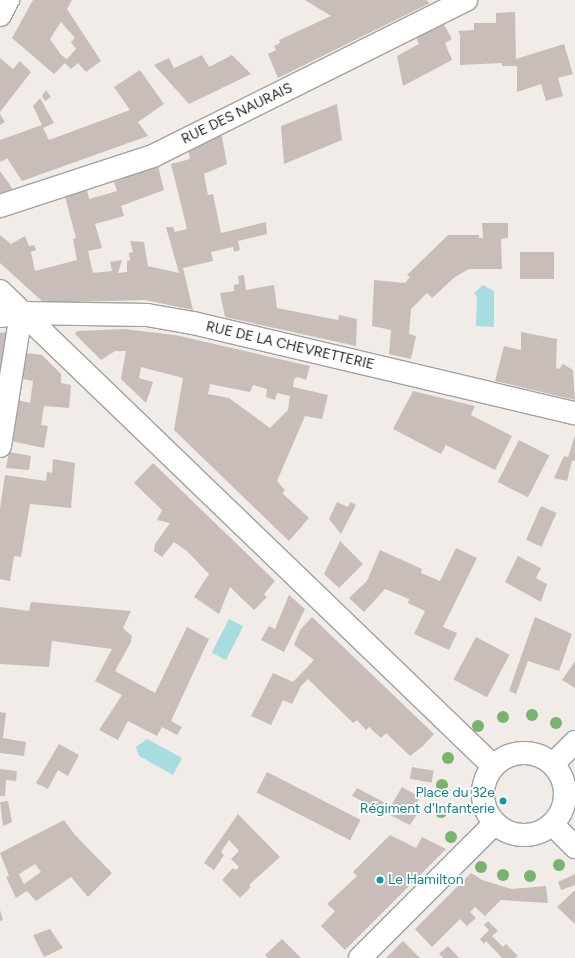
<!DOCTYPE html>
<meta charset="utf-8">
<style>
body{margin:0}
#map{position:relative;width:575px;height:958px;overflow:hidden;background:#f1ece7;font-family:Figtree,sans-serif}
div>[style]{position:absolute}
[style*='--x']{left:calc(var(--x)*1px);top:calc(var(--y)*1px);width:calc(var(--w)*1px);rotate:calc(var(--a)*1deg)}
.water>*{inset:0;background:#a7dddf;transform-origin:0 0}
.building>*{inset:0;background:#c9bdba;transform-origin:0 0}
.roads{filter:drop-shadow(1px 0 #a2a2a2) drop-shadow(-1px 0 #a2a2a2) drop-shadow(0 1px #a2a2a2) drop-shadow(0 -1px #a2a2a2)}
.minor>*{height:22px;margin:-11px;padding:0 11px;transform-origin:11px;border-radius:11px;background:#fff}
.minor>.ring{margin:-11px;padding:0;box-sizing:content-box;background:none;border:22px solid #fff;border-radius:50%}
.trees>*{width:12px;height:12px;margin:-6px;border-radius:50%;background:#79b36d}
.dots>*{width:11px;height:11px;translate:-50% -50%;box-sizing:border-box;border:2px solid #fff;border-radius:50%}
span{translate:-50% -50%;white-space:nowrap;text-align:center;line-height:1.15;-webkit-text-stroke:3.5px #fff;paint-order:stroke}
.street-label{font-size:14px;color:#212121}
.culture-label{font-size:14px;color:#0d838f}
.right{translate:-100% -50%;text-align:right}
.left{translate:0 -50%;text-align:left}
</style>
<div id="map">
<div class="water">
<i style="clip-path:polygon(483px 285px,494px 291px,494px 327px,476px 326px,477px 296px,474px 293px)"></i>
<i style="left:229px;top:619px;width:16px;height:38px;rotate:27deg"></i>
<i style="clip-path:polygon(147px 739px,182px 758px,173px 775px,139px 756px,136px 747px)"></i>
</div>
<div class="building">
<i style="clip-path:polygon(evenodd,33px 0,72px 0,67px 9px,101px 61px,86px 72px,78px 63px,71px 69px,65px 63px,54px 74px,12px 38px,33px 0,61px 22px,75px 38px,71px 42px,76px 49px,67px 59px,61px 55px,50px 39px,61px 22px)"></i>
<i style="clip-path:polygon(305px 0,426px 0,430px 3px,278px 78px,268px 54px,276px 50px,274px 46px,280px 43px,279px 40px,331px 16px)"></i>
<i style="clip-path:polygon(515px 12px,516px 59px,564px 44px,573px 74px,558px 78px,563px 96px,546px 101px,541px 84px,517px 92px,517px 66px,502px 66px,502px 63px,460px 65px,460px 35px,458px 31px,474px 30px,474px 23px,496px 23px,496px 13px)"></i>
<i style="clip-path:polygon(442px 21px,452px 39px,445px 43px,452px 60px,403px 86px,397px 56px,419px 44px,415px 35px)"></i>
<i style="clip-path:polygon(202px 55px,209px 67px,232px 55px,251px 74px,189px 104px,154px 65px,169px 58px,174px 68px)"></i>
<i style="clip-path:polygon(0 58px,13px 69px,20px 61px,31px 72px,0 112px)"></i>
<i style="clip-path:polygon(140px 70px,164px 104px,138px 122px,148px 136px,22px 181px,7px 158px,1px 162px,0 160px,0 140px,42px 125px,33px 106px,40px 98px,54px 123px,43px 128px,49px 140px,130px 110px,114px 87px)"></i>
<i style="clip-path:polygon(46px 90px,51px 97px,45px 101px,42px 96px)"></i>
<i style="clip-path:polygon(337px 104px,342px 140px,284px 164px,281px 126px)"></i>
<i style="clip-path:polygon(0 114px,5px 122px,0 125px)"></i>
<i style="clip-path:polygon(221px 132px,227px 164px,204px 174px,208px 195px,213px 194px,221px 233px,266px 222px,267px 234px,238px 241px,240px 250px,234px 252px,233px 247px,211px 252px,213px 261px,183px 268px,193px 310px,145px 300px,44px 303px,0 263px,0 235px,11px 244px,25px 236px,29px 246px,34px 245px,36px 250px,31px 252px,35px 271px,77px 260px,73px 239px,76px 238px,65px 197px,87px 190px,89px 199px,117px 191px,114px 182px,158px 166px,164px 190px,121px 206px,124px 216px,95px 224px,102px 248px,88px 251px,93px 273px,112px 271px,110px 262px,122px 260px,118px 273px,127px 272px,127px 261px,130px 260px,129px 253px,133px 252px,130px 241px,144px 242px,148px 266px,179px 273px,166px 227px,173px 227px,175px 232px,187px 229px,171px 164px,190px 159px,188px 148px)"></i>
<i style="clip-path:polygon(0 171px,10px 185px,13px 190px,0 193px)"></i>
<i style="clip-path:polygon(482px 223px,508px 223px,508px 238px,501px 239px,502px 269px,469px 269px,455px 277px,432px 298px,427px 293px,411px 309px,409px 334px,416px 336px,411px 359px,389px 354px,391px 330px,372px 326px,374px 280px,405px 283px,410px 277px,407px 275px,448px 235px,479px 235px,479px 238px,483px 238px)"></i>
<i style="left:554px;top:252px;width:27px;height:34px;rotate:90deg"></i>
<i style="clip-path:polygon(244px 275px,246px 290px,274px 285px,277px 308px,338px 320px,339px 315px,357px 319px,356px 346px,225px 317px,220px 293px,234px 291px,234px 285px,239px 284px,238px 276px)"></i>
<i style="clip-path:polygon(evenodd,124px 329px,175px 335px,310px 366px,306px 380px,298px 377px,294px 379px,293px 387px,328px 395px,322px 419px,305px 416px,277px 481px,285px 490px,282px 493px,309px 518px,289px 541px,174px 430px,183px 378px,141px 367px,139px 378px,153px 382px,146px 403px,121px 379px,126px 351px,115px 351px,101px 360px,75px 334px,77px 331px,124px 329px,210px 384px,250px 392px,253px 385px,267px 389px,266px 397px,275px 400px,277px 393px,290px 396px,288px 410px,270px 428px,229px 398px,208px 394px,210px 384px)"></i>
<i style="clip-path:polygon(7px 332px,7px 355px,0 390px,0 333px)"></i>
<i style="clip-path:polygon(521px 332px,557px 339px,556px 368px,559px 369px,563px 364px,573px 370px,575px 400px,495px 381px,504px 346px,521px 350px)"></i>
<i style="clip-path:polygon(26px 353px,42px 355px,61px 374px,61px 383px,71px 385px,69px 408px,44px 406px,41px 425px,48px 426px,44px 448px,11px 441px,18px 400px,30px 403px,33px 381px,22px 379px)"></i>
<i style="clip-path:polygon(413px 391px,475px 406px,471px 415px,512px 436px,495px 470px,446px 445px,441px 454px,393px 429px)"></i>
<i style="clip-path:polygon(575px 435px,575px 461px,572px 461px,567px 481px,554px 478px,564px 456px,568px 457px)"></i>
<i style="left:519px;top:440px;width:34px;height:47px;rotate:27deg"></i>
<i style="clip-path:polygon(9px 452px,31px 456px,29px 470px,6px 468px)"></i>
<i style="clip-path:polygon(53px 459px,75px 463px,71px 508px,30px 504px,21px 557px,14px 556px,10px 581px,0 579px,0 508px,5px 475px,46px 481px,47px 472px,52px 473px)"></i>
<i style="clip-path:polygon(153px 463px,275px 581px,264px 594px,267px 597px,254px 610px,230px 587px,219px 614px,194px 597px,209px 574px,187px 551px,174px 542px,162px 557px,154px 551px,155px 544px,170px 523px,157px 520px,162px 510px,134px 483px)"></i>
<i style="clip-path:polygon(337px 502px,348px 507px,350px 502px,356px 505px,341px 534px,329px 519px)"></i>
<i style="left:541px;top:506px;width:17px;height:37px;rotate:24deg"></i>
<i style="clip-path:polygon(340px 541px,363px 564px,339px 588px,324px 574px)"></i>
<i style="clip-path:polygon(456px 548px,477px 558px,443px 627px,457px 633px,449px 650px,414px 634px,425px 611px,408px 603px,409px 599px,385px 589px,364px 612px,349px 598px,367px 581px,380px 550px,422px 569px,421px 573px,440px 581px)"></i>
<i style="clip-path:polygon(518px 556px,541px 568px,536px 578px,547px 584px,541px 602px,505px 582px)"></i>
<i style="clip-path:polygon(289px 595px,305px 609px,284px 652px,261px 640px,269px 626px,275px 629px)"></i>
<i style="clip-path:polygon(31px 602px,131px 611px,123px 628px,132px 636px,131px 642px,115px 671px,155px 693px,187px 627px,209px 639px,171px 721px,182px 727px,177px 735px,162px 727px,157px 736px,128px 721px,118px 740px,99px 730px,122px 695px,95px 681px,112px 649px,52px 641px,49px 667px,0 664px,0 607px,29px 611px)"></i>
<i style="clip-path:polygon(312px 617px,434px 734px,423px 746px,410px 756px,386px 733px,381px 738px,369px 727px,366px 730px,357px 720px,353px 723px,308px 679px,301px 686px,292px 704px,283px 700px,271px 725px,251px 716px,273px 673px,293px 682px,314px 660px,294px 645px,300px 630px)"></i>
<i style="clip-path:polygon(535px 617px,572px 634px,559px 671px,528px 661px,516px 694px,509px 691px)"></i>
<i style="left:476px;top:637px;width:38px;height:48px;rotate:28deg"></i>
<i style="clip-path:polygon(575px 661px,575px 688px,562px 680px)"></i>
<i style="clip-path:polygon(0 712px,6px 713px,3px 738px,26px 742px,24px 756px,0 753px)"></i>
<i style="clip-path:polygon(59px 744px,79px 755px,68px 776px,58px 770px,48px 789px,36px 783px)"></i>
<i style="left:412px;top:767px;width:22px;height:12px;rotate:10deg"></i>
<i style="clip-path:polygon(0 769px,17px 771px,16px 781px,6px 780px,5px 796px,0 796px)"></i>
<i style="left:267px;top:772px;width:105px;height:23px;rotate:27deg"></i>
<i style="clip-path:polygon(402px 787px,420px 797px,414px 808px,419px 811px,410px 825px,352px 796px,357px 788px,391px 806px)"></i>
<i style="clip-path:polygon(8px 801px,12px 822px,3px 826px,0 802px)"></i>
<i style="clip-path:polygon(238px 814px,280px 857px,249px 885px,251px 887px,240px 898px,222px 880px,233px 868px,236px 870px,239px 867px,231px 859px,239px 851px,229px 840px,221px 852px,224px 855px,214px 870px,204px 863px)"></i>
<i style="clip-path:polygon(evenodd,64px 820px,75px 835px,112px 873px,88px 897px,71px 877px,36px 901px,27px 891px,16px 898px,6px 877px,9px 876px,0 853px,64px 820px,35px 864px,41px 872px,24px 884px,19px 874px,35px 864px)"></i>
<i style="clip-path:polygon(390px 835px,416px 848px,422px 837px,446px 849px,345px 950px,321px 926px,335px 911px,327px 904px,357px 876px,353px 872px)"></i>
<i style="clip-path:polygon(471px 873px,482px 880px,512px 889px,546px 886px,548px 903px,501px 900px,485px 916px,475px 907px,470px 912px,476px 918px,467px 926px,460px 919px,432px 947px,415px 929px)"></i>
<i style="clip-path:polygon(575px 874px,575px 885px,561px 890px,558px 882px)"></i>
<i style="clip-path:polygon(575px 890px,575px 924px,557px 907px)"></i>
<i style="clip-path:polygon(0 910px,3px 920px,0 921px)"></i>
<i style="clip-path:polygon(488px 921px,498px 931px,492px 936px,503px 947px,506px 944px,518px 956px,515px 958px,502px 958px,486px 941px,484px 944px,480px 939px,489px 930px,484px 925px)"></i>
<i style="clip-path:polygon(50px 929px,63px 948px,44px 957px,33px 935px)"></i>
<i style="clip-path:polygon(282px 939px,301px 958px,268px 958px,265px 955px)"></i>
<i style="clip-path:polygon(403px 941px,420px 958px,386px 958px)"></i>
<i style="clip-path:polygon(448px 946px,459px 958px,443px 958px,439px 954px)"></i>
</div>
<div class="roads">
<div class="minor">
<i style="--x:0;--y:15;--w:17;--a:-62"></i>
<i style="--x:0;--y:206;--w:161;--a:-18.1"></i>
<i style="--x:153;--y:156;--w:350;--a:-26.5"></i>
<i style="--x:0;--y:291;--w:685;--a:43.93"></i>
<i style="--x:0;--y:316;--w:21;--a:-8"></i>
<i style="--x:21;--y:313;--w:126;--a:0.9"></i>
<i style="--x:147;--y:315;--w:47;--a:9.9"></i>
<i style="--x:193;--y:323;--w:392;--a:13.3"></i>
<i style="--x:0;--y:446;--w:135;--a:-81"></i>
<i class="ring" style="left:483px;top:753px;width:60px;height:60px"></i>
<i style="--x:553;--y:764;--w:31;--a:-45"></i>
<i style="--x:552;--y:824;--w:33;--a:45"></i>
<i style="--x:360;--y:958;--w:191;--a:-45"></i>
</div>
</div>
<div class="trees">
<i style="left:532px;top:715px"></i>
<i style="left:503px;top:717px"></i>
<i style="left:556px;top:723px"></i>
<i style="left:478px;top:726px"></i>
<i style="left:448px;top:758px"></i>
<i style="left:442px;top:785px"></i>
<i style="left:441px;top:812px"></i>
<i style="left:451px;top:837px"></i>
<i style="left:559px;top:865px"></i>
<i style="left:481px;top:867px"></i>
<i style="left:503px;top:875px"></i>
<i style="left:530px;top:876px"></i>
</div>
<div class="dots">
<i style="left:503px;top:801px;background:#0f9aa8"></i>
<i style="left:380px;top:880px;background:#0f9aa8"></i>
</div>
<div class="street-label">
<span style="left:237px;top:114px;rotate:-26deg">RUE DES NAURAIS</span>
<span style="left:290px;top:346px;rotate:13deg">RUE DE LA CHEVRETTERIE</span>
</div>
<div class="culture-label">
<span class="right" style="left:495px;top:801px">Place du 32e<br>Régiment d'Infanterie</span>
<span class="left" style="left:388px;top:880px">Le Hamilton</span>
</div>
</div>
